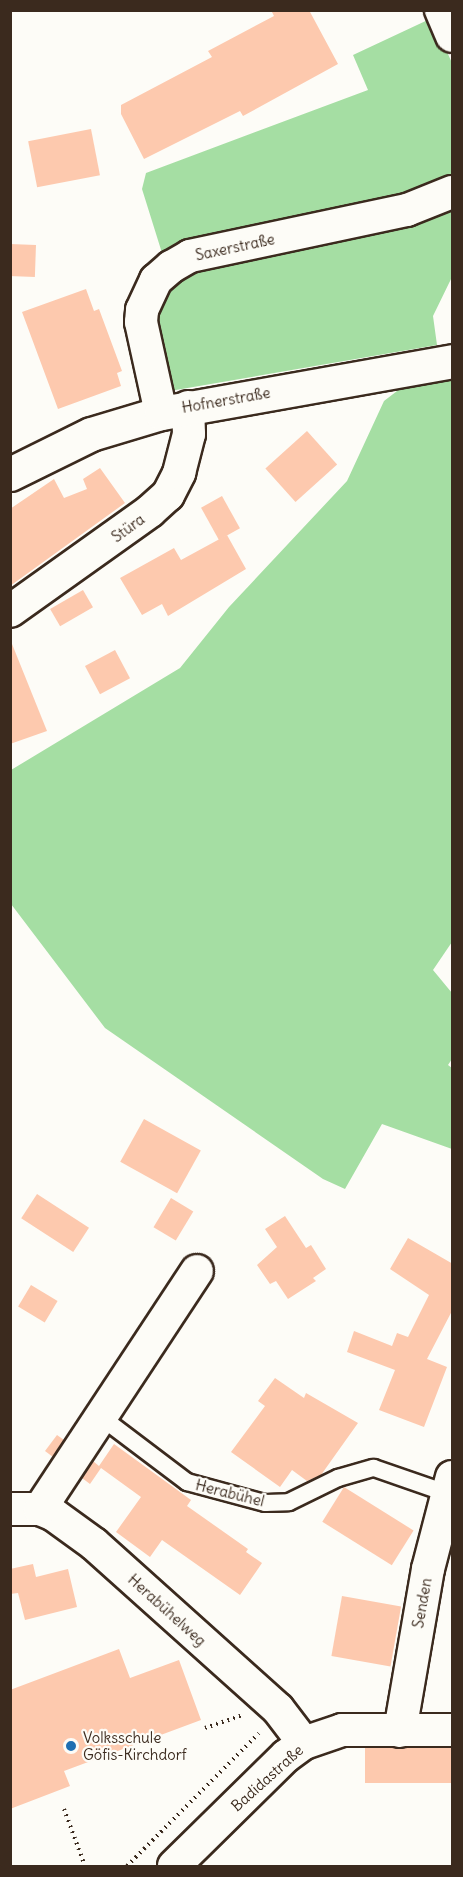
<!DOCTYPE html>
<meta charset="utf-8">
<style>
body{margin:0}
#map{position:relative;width:463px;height:1877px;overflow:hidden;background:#fdfcf7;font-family:Delius,sans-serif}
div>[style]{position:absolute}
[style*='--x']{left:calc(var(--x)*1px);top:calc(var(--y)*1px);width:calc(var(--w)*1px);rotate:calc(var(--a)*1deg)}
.green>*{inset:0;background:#a5dea3}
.building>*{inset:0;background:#fdc9ae;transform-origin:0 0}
.path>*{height:4px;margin-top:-2px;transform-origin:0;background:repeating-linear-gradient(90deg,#3b2a1e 0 1.5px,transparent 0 6px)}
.roads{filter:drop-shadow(2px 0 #3b2a1e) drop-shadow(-2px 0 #3b2a1e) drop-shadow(0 2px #3b2a1e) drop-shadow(0 -2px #3b2a1e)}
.lane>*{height:16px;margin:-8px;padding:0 8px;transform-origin:8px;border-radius:8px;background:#fdfcf7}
.street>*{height:32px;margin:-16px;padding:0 16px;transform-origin:16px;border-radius:16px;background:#fdfcf7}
.secondary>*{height:33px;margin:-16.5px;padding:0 16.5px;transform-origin:16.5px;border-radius:16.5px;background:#fdfcf7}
.dots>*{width:16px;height:16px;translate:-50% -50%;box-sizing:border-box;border:3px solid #fdfcf7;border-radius:50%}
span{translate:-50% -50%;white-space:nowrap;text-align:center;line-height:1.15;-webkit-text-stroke:4.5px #fdfcf7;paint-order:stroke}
.street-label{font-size:15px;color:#3b2a1e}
.poi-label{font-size:15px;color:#3b2a1e}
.left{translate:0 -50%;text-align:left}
.frame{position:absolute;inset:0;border:12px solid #3b2a1e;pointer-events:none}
</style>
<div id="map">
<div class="green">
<i style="clip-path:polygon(432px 18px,452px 63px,452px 178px,418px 197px,167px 255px,162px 253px,142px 189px,146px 173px,368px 90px,353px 55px)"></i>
<i style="clip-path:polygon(452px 203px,452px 277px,433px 316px,437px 345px,170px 391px,154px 308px,185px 269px)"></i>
<i style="clip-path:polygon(452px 376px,452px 942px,433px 970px,452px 993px,452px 1059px,448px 1065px,452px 1068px,452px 1149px,382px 1124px,345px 1189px,323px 1179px,105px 1028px,11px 904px,11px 770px,180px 668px,229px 607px,347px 481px,384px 401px,414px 378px)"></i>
</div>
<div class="building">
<i style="clip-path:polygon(271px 10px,309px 10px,338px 64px,243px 116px,240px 111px,144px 159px,121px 114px,121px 105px,212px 57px,208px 51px,274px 16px)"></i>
<i style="left:91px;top:129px;width:47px;height:64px;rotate:79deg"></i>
<i style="left:10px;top:244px;width:26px;height:32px;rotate:2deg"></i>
<i style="clip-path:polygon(86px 289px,94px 311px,99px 309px,122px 371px,117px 373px,121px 386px,58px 409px,22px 312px)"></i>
<i style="left:307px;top:431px;width:45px;height:56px;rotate:48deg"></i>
<i style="clip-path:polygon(100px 468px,125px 503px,10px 586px,10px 509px,54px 479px,64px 498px,87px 489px,83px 479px)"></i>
<i style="left:222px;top:496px;width:37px;height:24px;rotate:61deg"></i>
<i style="clip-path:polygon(227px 535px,246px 569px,168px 616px,162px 604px,142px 615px,120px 578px,174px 548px,181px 560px)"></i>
<i style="left:83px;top:590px;width:20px;height:38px;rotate:60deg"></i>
<i style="clip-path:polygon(10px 639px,47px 731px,10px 744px)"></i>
<i style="left:115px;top:650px;width:32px;height:34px;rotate:62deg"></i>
<i style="left:144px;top:1119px;width:65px;height:49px;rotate:29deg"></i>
<i style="left:37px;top:1194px;width:62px;height:29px;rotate:33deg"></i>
<i style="left:171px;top:1198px;width:26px;height:34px;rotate:31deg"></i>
<i style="clip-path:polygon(285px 1216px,306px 1248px,311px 1245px,326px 1269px,313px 1278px,316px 1281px,288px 1299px,276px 1281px,270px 1284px,257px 1265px,277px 1247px,265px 1229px)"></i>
<i style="clip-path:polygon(408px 1238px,453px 1264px,453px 1309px,427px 1359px,447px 1367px,424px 1427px,379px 1410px,395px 1370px,347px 1352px,354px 1331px,392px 1346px,397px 1333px,408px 1337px,429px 1295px,390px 1269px)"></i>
<i style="left:31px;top:1285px;width:31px;height:25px;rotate:31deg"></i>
<i style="clip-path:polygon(275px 1378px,304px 1398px,306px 1393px,358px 1423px,321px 1475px,307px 1481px,292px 1470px,280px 1487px,231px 1452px,265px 1406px,258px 1401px)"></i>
<i style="clip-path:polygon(57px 1435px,64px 1440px,53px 1457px,45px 1451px)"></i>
<i style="clip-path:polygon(114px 1444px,191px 1500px,187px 1506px,248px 1549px,246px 1552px,262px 1563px,240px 1595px,162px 1540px,150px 1557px,116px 1532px,141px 1497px,101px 1468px,90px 1484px,82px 1478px,93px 1461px,99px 1466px)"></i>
<i style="left:344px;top:1487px;width:82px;height:41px;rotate:32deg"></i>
<i style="clip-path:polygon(33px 1564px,36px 1577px,68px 1569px,77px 1607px,25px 1620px,18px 1593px,10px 1594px,10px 1569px)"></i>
<i style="left:342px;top:1596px;width:60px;height:61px;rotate:10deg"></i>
<i style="clip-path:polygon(119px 1649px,130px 1678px,179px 1660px,201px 1720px,64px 1771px,70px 1786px,10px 1809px,10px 1690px)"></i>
<i style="left:365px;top:1748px;width:86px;height:35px"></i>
</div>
<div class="path">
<i style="--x:205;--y:1728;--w:39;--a:-19"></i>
<i style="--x:64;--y:1809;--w:61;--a:69.8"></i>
<i style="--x:127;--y:1866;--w:187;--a:-45.2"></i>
</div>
<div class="roads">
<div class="lane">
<i style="--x:101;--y:1417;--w:108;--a:37.1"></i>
<i style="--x:187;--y:1482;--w:81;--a:15.1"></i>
<i style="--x:265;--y:1503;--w:24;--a:-2"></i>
<i style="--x:289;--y:1502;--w:55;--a:-26.1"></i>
<i style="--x:338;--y:1478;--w:37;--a:-16"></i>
<i style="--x:374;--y:1468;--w:79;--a:19.1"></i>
</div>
<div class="street">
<i style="--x:441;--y:10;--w:28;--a:67"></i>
<i style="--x:161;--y:413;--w:93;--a:-102.4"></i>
<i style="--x:141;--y:322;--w:12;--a:-85"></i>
<i style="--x:142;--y:310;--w:33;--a:-65"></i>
<i style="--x:156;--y:280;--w:20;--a:-41"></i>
<i style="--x:171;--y:267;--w:22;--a:-30"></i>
<i style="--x:190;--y:256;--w:222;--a:-12"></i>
<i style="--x:407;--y:210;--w:48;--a:-21.8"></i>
<i style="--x:10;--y:611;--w:172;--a:-35.5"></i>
<i style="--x:150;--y:511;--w:24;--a:-42"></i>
<i style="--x:168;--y:495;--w:25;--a:-63"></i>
<i style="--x:179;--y:473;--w:40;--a:-75.6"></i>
<i style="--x:189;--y:434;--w:27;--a:-92"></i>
<i style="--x:10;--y:1509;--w:30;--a:0"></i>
<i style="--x:40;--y:1509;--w:15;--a:23"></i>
<i style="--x:54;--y:1515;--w:49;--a:35.9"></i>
<i style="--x:94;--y:1544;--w:247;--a:41.9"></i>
<i style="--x:278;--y:1709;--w:43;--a:52.6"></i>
<i style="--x:40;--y:1509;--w:285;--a:-56.6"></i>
<i style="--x:400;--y:1731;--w:164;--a:-80.2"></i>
<i style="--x:428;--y:1569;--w:95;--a:-75.4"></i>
<i style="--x:174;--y:1866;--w:157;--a:-44.5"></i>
<i style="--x:286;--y:1756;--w:22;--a:-36"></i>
<i style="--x:304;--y:1743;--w:40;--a:-18.9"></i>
<i style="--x:342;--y:1730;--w:110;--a:0"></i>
</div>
<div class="secondary">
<i style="--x:10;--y:474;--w:90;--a:-26.3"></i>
<i style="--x:91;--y:434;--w:73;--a:-16.7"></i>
<i style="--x:161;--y:413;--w:296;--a:-10.1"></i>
</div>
</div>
<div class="dots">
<i style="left:71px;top:1746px;background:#1f6fb2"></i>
</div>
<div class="street-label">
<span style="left:235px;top:247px;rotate:-12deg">Saxerstraße</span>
<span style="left:226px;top:400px;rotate:-10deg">Hofnerstraße</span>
<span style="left:128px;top:528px;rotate:-36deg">Stüra</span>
<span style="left:230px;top:1493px;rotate:14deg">Herabühel</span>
<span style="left:422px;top:1603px;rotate:-80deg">Senden</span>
<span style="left:167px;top:1610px;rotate:42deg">Herabühelweg</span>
<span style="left:267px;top:1778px;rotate:-42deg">Badidastraße</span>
</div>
<div class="poi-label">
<span class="left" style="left:83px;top:1746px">Volksschule<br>Göfis-Kirchdorf</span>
</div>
<div class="frame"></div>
</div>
